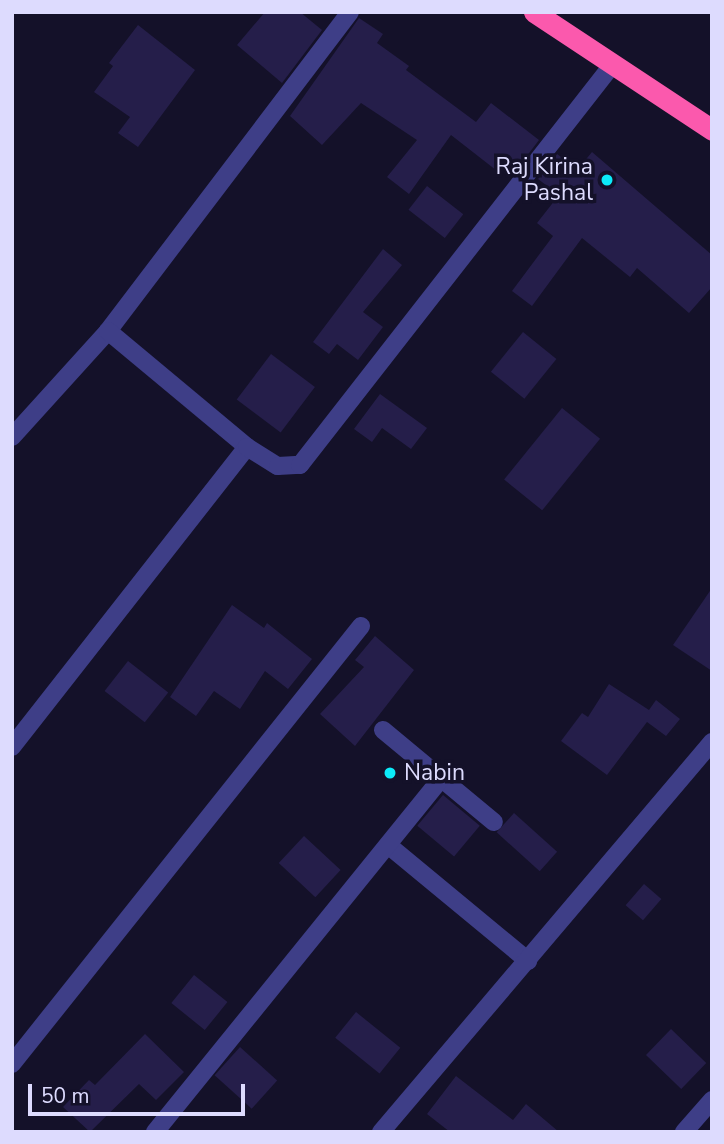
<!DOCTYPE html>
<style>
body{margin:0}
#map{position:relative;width:724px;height:1144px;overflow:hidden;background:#141129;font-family:"Nunito Sans",sans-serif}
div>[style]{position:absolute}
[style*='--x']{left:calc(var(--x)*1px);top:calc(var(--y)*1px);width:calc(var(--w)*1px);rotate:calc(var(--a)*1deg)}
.building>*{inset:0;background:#251e4a;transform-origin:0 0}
.minor>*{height:18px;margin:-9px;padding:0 9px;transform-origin:9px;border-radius:9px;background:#3e3e87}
.highway>*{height:21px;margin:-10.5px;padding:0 10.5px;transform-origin:10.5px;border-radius:10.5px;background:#fb59ad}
.dots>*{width:19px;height:19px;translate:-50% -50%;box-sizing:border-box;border:4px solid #141129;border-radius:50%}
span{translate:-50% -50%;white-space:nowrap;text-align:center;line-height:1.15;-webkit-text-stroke:7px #141129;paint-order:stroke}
.poi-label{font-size:23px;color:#dddbfe}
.right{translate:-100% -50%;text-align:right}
.left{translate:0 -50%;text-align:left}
.frame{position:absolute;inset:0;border:14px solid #dddbfe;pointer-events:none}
.scale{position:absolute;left:28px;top:1084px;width:217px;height:32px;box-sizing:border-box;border:4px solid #dddbfe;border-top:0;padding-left:9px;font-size:21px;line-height:24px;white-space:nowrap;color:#dddbfe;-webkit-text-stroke:5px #141129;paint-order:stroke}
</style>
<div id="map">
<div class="building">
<i style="clip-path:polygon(265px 12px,300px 12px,322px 30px,282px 83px,237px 45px)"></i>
<i style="clip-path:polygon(359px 18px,383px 34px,377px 43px,409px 66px,406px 70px,476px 122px,491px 103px,539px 140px,520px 165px,513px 159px,501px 174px,451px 135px,409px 194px,387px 177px,417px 140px,361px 103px,322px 145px,290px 116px)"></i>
<i style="clip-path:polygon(138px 25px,195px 70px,138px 147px,118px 133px,130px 117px,94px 92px,113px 66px,109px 63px)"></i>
<i style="clip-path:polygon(592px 152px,712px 255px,712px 287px,689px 313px,637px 268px,630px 277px,582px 238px,532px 306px,512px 291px,553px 236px,537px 223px,559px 195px,538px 179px,557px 154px,578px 169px)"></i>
<i style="left:427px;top:186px;width:46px;height:30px;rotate:38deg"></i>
<i style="clip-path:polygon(383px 249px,402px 265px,363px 312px,383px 327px,358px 360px,337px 344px,329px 354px,313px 342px)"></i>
<i style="left:523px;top:332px;width:43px;height:51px;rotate:39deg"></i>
<i style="left:271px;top:354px;width:55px;height:57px;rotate:37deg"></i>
<i style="clip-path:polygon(380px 394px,427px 428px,411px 449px,382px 428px,372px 442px,354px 429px)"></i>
<i style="left:562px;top:408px;width:49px;height:92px;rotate:39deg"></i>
<i style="clip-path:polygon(712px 588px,712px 671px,673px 645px)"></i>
<i style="clip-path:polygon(232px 605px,264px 628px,267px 623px,312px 659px,288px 689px,265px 671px,240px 709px,214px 691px,196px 716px,170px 697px)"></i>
<i style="clip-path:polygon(375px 636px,414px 670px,355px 746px,320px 714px,364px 667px,355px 660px)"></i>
<i style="left:128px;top:661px;width:51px;height:38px;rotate:38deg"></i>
<i style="clip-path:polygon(609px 684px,649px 710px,656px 700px,680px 719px,666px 736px,647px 722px,607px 775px,561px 741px,582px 713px,588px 717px)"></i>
<i style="left:443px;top:795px;width:48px;height:40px;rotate:40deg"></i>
<i style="left:514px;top:813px;width:58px;height:26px;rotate:42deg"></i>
<i style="left:304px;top:836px;width:50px;height:37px;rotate:43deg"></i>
<i style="left:644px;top:884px;width:23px;height:28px;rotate:41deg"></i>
<i style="left:194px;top:975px;width:43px;height:36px;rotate:39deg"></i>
<i style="left:356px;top:1012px;width:57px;height:33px;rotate:39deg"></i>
<i style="left:671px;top:1029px;width:49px;height:36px;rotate:44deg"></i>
<i style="clip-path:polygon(145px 1034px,184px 1072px,156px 1100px,139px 1084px,90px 1132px,63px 1107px,89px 1080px,95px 1085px)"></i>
<i style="left:240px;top:1047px;width:50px;height:38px;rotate:42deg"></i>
<i style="clip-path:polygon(456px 1076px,513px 1120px,526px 1104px,559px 1132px,450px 1132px,427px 1114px)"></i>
</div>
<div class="minor">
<i style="--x:108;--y:331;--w:400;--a:-52.8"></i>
<i style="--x:12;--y:437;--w:143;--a:-47.8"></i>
<i style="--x:108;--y:331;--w:181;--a:39.8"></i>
<i style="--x:247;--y:447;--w:381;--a:128.1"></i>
<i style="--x:247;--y:447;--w:36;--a:32"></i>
<i style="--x:278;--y:466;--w:22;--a:-3"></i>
<i style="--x:300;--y:465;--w:509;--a:-52.03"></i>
<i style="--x:383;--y:730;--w:144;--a:39.7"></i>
<i style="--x:388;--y:845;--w:182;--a:39.6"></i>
<i style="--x:12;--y:1064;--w:560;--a:-51.45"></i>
<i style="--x:155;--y:1132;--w:454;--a:-51"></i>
<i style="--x:381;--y:1132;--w:512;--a:-49.68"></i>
<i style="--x:684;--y:1132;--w:43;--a:-48.8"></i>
</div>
<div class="highway">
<i style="--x:534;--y:12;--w:214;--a:33.5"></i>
</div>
<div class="dots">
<i style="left:607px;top:180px;background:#0cebf9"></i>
<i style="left:390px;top:773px;background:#0cebf9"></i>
</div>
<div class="poi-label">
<span class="right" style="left:593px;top:180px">Raj Kirina<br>Pashal</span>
<span class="left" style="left:404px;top:773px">Nabin</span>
</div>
<div class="frame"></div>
<div class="scale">50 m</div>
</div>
